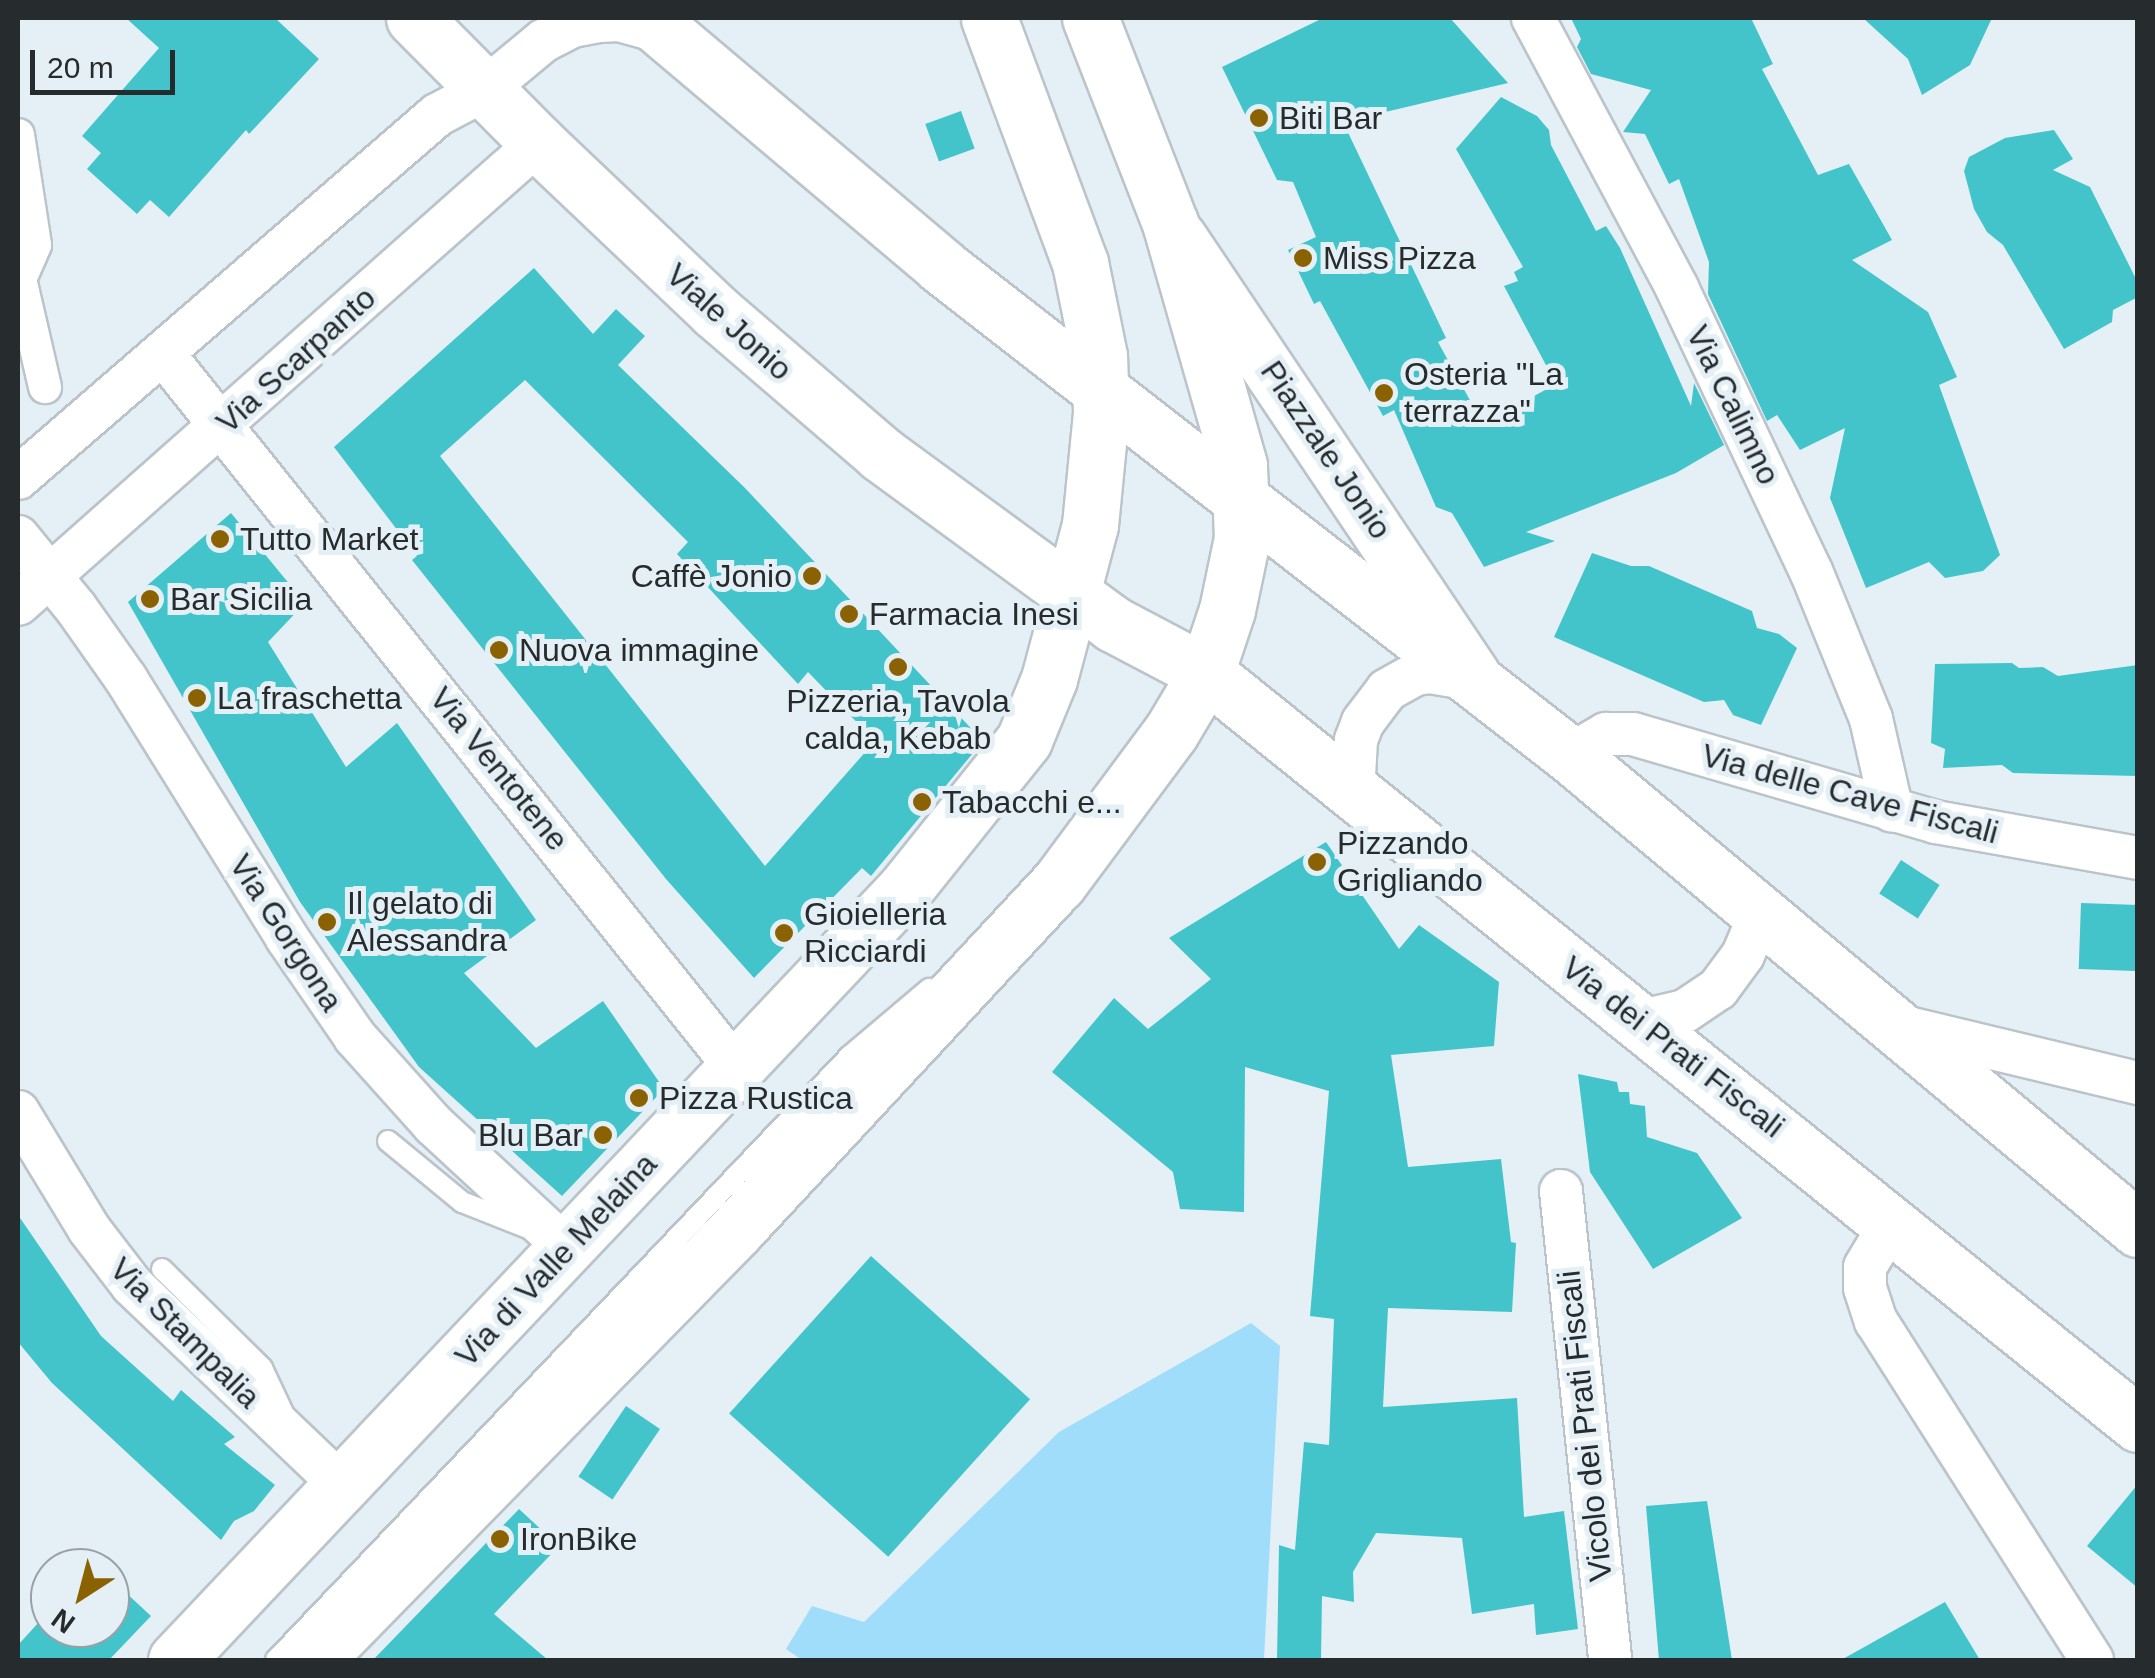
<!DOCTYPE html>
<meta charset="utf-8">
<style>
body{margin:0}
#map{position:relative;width:2155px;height:1678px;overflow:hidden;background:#e5f0f6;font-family:Helvetica,sans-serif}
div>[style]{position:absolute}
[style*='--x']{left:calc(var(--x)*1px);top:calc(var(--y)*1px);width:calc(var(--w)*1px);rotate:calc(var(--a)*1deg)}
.green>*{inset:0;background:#a0ddfb}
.building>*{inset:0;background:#42c4ca;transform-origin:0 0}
.roads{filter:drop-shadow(2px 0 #bac4ca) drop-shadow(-2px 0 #bac4ca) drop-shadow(0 2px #bac4ca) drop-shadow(0 -2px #bac4ca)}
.service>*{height:20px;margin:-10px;padding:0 10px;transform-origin:10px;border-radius:10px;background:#fff}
.pedestrian>*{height:32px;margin:-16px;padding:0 16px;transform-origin:16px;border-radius:16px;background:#fff}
.minor>*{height:42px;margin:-21px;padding:0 21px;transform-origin:21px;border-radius:21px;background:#fff}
.tertiary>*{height:52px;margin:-26px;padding:0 26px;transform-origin:26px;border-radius:26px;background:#fff}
.secondary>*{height:55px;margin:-27.5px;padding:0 27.5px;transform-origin:27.5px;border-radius:27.5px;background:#fff}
.primary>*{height:55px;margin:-27.5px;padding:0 27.5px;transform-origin:27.5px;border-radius:27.5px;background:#fff}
.dots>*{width:28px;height:28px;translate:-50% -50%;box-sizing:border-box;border:5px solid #e5f0f6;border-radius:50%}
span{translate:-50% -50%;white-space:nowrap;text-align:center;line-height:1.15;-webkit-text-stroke:10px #e5f0f6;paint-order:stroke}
.poi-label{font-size:32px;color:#262b2d}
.left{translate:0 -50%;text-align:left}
.right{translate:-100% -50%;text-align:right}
.street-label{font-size:32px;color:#262b2d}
.frame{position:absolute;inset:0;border:20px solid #262b2d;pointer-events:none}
.north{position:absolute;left:30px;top:1548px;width:100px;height:100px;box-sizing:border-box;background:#e5f0f6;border:2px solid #99a1a6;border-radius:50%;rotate:216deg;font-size:28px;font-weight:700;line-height:40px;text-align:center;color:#262b2d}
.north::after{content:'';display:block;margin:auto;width:35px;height:45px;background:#8a6202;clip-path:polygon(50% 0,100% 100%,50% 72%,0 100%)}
.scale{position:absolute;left:30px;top:50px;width:145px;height:45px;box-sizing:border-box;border:5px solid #262b2d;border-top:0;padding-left:12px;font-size:30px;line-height:35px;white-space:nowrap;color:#262b2d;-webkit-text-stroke:8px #e5f0f6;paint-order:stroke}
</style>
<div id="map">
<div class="green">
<i style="clip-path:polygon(1251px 1323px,1280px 1346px,1264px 1660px,802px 1660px,786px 1649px,812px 1606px,864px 1622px,1059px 1432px)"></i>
</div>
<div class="building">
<i style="clip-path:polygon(126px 18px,275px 18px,319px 59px,249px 134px,246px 130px,169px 217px,150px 200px,137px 214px,87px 169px,101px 153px,82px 136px,159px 48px)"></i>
<i style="clip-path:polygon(1323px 18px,1450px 18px,1508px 83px,1343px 122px,1446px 338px,1438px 342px,1483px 424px,1556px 384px,1504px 286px,1518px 281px,1514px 272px,1523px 267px,1456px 149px,1501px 97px,1537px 116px,1549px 130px,1551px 145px,1596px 231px,1606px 226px,1620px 248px,1691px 406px,1694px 383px,1724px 445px,1676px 473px,1526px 532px,1555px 541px,1484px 567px,1452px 513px,1436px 507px,1394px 410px,1383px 416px,1320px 301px,1314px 304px,1288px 250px,1316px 237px,1293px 182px,1277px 180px,1222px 67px)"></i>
<i style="clip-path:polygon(1571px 18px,1751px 18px,1773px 64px,1762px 69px,1818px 175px,1849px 164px,1892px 240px,1852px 260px,1928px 312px,1957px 377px,1939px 385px,2000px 555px,1983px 571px,1945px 578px,1929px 562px,1866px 588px,1830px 498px,1845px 428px,1800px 450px,1777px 415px,1767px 421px,1708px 294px,1709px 262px,1679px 179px,1669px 184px,1645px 134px,1623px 132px,1651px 90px,1591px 74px,1577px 47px,1581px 39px)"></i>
<i style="clip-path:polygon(1863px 18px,1992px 18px,1970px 65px,1922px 95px,1908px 59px)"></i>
<i style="left:961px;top:111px;width:40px;height:38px;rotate:70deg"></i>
<i style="clip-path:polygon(2054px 130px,2073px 159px,2053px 170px,2090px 187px,2138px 283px,2138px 297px,2113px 310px,2112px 322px,2064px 349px,2003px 245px,1987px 232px,1974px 209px,1964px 171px,1969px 157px,2005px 138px)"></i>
<i style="clip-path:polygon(evenodd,534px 268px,593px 334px,616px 309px,645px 336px,618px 365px,745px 488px,983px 741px,871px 876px,862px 868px,754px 978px,666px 879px,412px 560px,417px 556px,334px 447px,534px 268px,525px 380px,688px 542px,677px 554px,798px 684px,808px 672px,875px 741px,765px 866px,440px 456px,525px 380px)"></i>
<i style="clip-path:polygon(231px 513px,305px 603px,268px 642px,346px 767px,397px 723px,536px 920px,464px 973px,536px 1048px,603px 1001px,664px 1089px,562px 1196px,419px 1067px,300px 902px,128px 602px)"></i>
<i style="clip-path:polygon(1592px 553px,1631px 566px,1649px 566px,1752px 611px,1757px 628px,1779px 634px,1797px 648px,1761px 725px,1733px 715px,1724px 700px,1704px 702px,1554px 637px)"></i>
<i style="clip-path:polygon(2012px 663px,2019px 668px,2043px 667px,2058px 676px,2138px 665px,2138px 776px,2013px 773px,2002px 765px,1943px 768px,1945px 749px,1931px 743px,1935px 664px)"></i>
<i style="clip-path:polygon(1326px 842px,1399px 949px,1419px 925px,1499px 982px,1494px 1046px,1391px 1055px,1408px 1167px,1501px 1159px,1511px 1242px,1516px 1243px,1512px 1312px,1388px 1308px,1383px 1407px,1517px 1398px,1524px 1517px,1564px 1511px,1578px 1629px,1536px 1635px,1534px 1604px,1472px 1614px,1462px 1538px,1376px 1533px,1353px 1572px,1354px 1602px,1322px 1596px,1321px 1660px,1277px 1660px,1279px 1545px,1295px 1550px,1304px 1442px,1329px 1445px,1334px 1319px,1310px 1316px,1329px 1091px,1245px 1067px,1244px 1212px,1180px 1209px,1173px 1172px,1052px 1072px,1114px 998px,1148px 1029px,1211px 979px,1169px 938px)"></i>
<i style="left:1901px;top:860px;width:46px;height:40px;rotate:33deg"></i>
<i style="left:2081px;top:903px;width:57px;height:66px;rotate:2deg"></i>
<i style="clip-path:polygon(1578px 1074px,1617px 1082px,1619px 1092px,1629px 1092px,1630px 1104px,1645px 1106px,1647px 1137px,1697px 1153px,1742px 1218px,1653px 1269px,1590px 1172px)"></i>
<i style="clip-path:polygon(18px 1215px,101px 1336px,173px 1401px,181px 1390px,235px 1437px,224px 1444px,275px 1485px,254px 1511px,234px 1521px,221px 1540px,52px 1383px,18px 1342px)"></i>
<i style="left:871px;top:1256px;width:214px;height:212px;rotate:42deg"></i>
<i style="left:626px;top:1406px;width:41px;height:85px;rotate:34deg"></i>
<i style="clip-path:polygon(2138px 1484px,2138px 1588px,2087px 1546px)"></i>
<i style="clip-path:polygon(1707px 1501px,1732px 1660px,1659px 1660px,1646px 1506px)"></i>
<i style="clip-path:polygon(519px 1509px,559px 1546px,494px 1614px,548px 1660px,373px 1660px)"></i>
<i style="clip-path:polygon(110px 1578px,151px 1616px,109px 1660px,18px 1660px,18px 1645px,50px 1610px,50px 1628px,110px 1628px)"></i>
<i style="clip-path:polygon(1945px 1602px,1980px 1660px,1841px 1660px)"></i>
</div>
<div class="roads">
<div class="service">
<i style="--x:388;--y:1141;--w:96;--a:39.5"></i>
<i style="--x:462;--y:1202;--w:76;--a:21.5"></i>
<i style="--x:162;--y:1269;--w:141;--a:44.7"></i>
<i style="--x:262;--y:1368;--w:56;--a:64.8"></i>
<i style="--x:276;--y:1660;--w:833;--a:-46.46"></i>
<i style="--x:850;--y:1056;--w:104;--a:-40.3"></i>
</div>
<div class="pedestrian">
<i style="--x:18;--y:135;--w:111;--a:81.2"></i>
<i style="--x:35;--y:245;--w:43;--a:113.6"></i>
<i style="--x:21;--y:283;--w:107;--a:77"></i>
</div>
<div class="minor">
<i style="--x:1533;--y:18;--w:306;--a:61.9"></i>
<i style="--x:1677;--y:288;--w:313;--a:64.7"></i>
<i style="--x:1811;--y:571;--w:160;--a:67.9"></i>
<i style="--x:1871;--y:719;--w:94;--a:77.1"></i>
<i style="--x:164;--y:355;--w:914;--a:51.26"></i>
<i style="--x:18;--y:478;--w:554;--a:-40.9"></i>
<i style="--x:437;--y:115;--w:53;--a:-28"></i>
<i style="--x:484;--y:90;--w:77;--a:-39.7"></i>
<i style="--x:543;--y:41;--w:34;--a:-27"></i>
<i style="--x:573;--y:26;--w:26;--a:-11"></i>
<i style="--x:599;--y:21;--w:20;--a:-3"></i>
<i style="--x:619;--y:20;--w:49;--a:15.5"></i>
<i style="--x:18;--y:537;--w:92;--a:50.8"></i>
<i style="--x:76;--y:608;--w:87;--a:54.8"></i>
<i style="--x:126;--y:679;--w:305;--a:58.1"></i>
<i style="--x:287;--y:938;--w:120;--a:55.5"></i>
<i style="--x:355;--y:1037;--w:118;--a:48.1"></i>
<i style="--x:434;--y:1125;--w:183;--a:42.8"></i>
<i style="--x:18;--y:604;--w:695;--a:-41.56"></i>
<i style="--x:1570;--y:755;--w:42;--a:-30.3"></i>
<i style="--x:1606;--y:734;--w:27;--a:0"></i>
<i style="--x:1633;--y:734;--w:316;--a:16.2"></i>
<i style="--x:1936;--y:822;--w:205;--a:10.1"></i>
<i style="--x:1353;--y:794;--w:54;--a:-86.8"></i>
<i style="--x:1356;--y:740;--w:19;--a:-69"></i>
<i style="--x:1363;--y:722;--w:40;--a:-53"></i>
<i style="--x:1387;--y:690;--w:33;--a:-29"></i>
<i style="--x:1416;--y:674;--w:14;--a:-8"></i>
<i style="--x:1430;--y:672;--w:48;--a:9.7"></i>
<i style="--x:1642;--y:1021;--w:44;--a:-13.1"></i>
<i style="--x:1685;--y:1011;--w:40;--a:-34"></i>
<i style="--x:1718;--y:989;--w:42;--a:-53.7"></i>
<i style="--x:1743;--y:955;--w:47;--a:-67.3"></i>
<i style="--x:1900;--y:1026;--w:245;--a:13.5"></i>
<i style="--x:18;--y:1112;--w:137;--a:58.7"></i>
<i style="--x:89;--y:1229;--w:71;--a:52.5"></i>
<i style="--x:132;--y:1285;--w:291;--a:43.7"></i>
<i style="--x:1561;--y:1191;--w:472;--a:84"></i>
<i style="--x:1892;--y:1222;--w:52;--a:121"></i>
<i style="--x:1865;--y:1267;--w:21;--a:90"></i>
<i style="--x:1865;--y:1288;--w:35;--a:72"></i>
<i style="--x:1876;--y:1321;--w:402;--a:57.5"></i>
</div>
<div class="tertiary">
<i style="--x:1180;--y:237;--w:528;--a:56.13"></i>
</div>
<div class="secondary">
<i style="--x:176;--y:1660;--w:1060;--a:-46.61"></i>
<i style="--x:904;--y:890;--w:192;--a:-51.3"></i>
<i style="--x:1024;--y:740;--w:66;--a:-67.7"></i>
<i style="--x:1049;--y:679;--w:159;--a:-75.1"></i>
<i style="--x:1090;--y:525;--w:114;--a:-84.4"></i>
<i style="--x:1101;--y:412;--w:56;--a:-92"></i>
<i style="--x:1099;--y:356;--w:95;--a:-101.5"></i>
<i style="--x:1080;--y:263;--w:261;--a:-110.4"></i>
<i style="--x:315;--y:1660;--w:603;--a:-45.6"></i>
<i style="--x:737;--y:1229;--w:471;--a:-47.1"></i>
<i style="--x:1058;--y:884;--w:189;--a:-53.4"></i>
<i style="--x:1171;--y:732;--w:69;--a:-59.3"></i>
<i style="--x:1206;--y:673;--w:66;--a:-71.6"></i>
<i style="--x:1227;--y:610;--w:74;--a:-78.2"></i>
<i style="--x:1242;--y:538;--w:73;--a:-92.4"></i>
<i style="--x:1239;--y:465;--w:252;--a:-105.9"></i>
<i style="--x:1170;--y:223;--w:220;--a:-111.3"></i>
</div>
<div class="primary">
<i style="--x:414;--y:18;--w:176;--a:45.2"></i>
<i style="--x:538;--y:143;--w:244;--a:43.5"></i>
<i style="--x:715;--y:311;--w:219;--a:40.7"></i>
<i style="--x:881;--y:454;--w:288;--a:36.2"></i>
<i style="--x:1113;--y:624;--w:105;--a:27.8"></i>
<i style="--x:1206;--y:673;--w:1197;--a:38.86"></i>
<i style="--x:648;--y:18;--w:384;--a:40.2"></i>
<i style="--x:941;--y:266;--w:797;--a:37.86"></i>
<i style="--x:1570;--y:755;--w:740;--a:39.85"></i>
</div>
</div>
<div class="dots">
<i style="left:1259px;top:118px;background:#8a6202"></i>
<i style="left:1303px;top:258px;background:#8a6202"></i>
<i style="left:1384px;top:393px;background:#8a6202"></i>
<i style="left:220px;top:539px;background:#8a6202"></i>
<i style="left:812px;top:576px;background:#8a6202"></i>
<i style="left:150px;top:599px;background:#8a6202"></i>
<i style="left:849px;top:614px;background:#8a6202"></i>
<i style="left:499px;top:650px;background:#8a6202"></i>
<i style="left:898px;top:667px;background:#8a6202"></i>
<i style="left:197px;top:698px;background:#8a6202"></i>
<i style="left:922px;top:802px;background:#8a6202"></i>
<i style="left:1317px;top:862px;background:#8a6202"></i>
<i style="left:327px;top:922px;background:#8a6202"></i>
<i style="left:784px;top:933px;background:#8a6202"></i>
<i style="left:639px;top:1098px;background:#8a6202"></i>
<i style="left:603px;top:1135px;background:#8a6202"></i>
<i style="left:500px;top:1539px;background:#8a6202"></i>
</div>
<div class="poi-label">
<span class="left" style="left:1279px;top:118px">Biti Bar</span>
<span class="left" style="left:1323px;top:258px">Miss Pizza</span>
<span class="left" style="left:1404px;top:393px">Osteria "La<br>terrazza"</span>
<span class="left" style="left:240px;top:539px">Tutto Market</span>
<span class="right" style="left:792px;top:576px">Caffè Jonio</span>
<span class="left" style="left:170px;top:599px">Bar Sicilia</span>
<span class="left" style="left:869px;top:614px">Farmacia Inesi</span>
<span class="left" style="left:519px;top:650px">Nuova immagine</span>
<span class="left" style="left:217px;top:698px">La fraschetta</span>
<span style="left:898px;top:720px">Pizzeria, Tavola<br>calda, Kebab</span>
<span class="left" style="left:942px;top:802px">Tabacchi e...</span>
<span class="left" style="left:1337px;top:862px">Pizzando<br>Grigliando</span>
<span class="left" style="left:347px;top:922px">Il gelato di<br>Alessandra</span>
<span class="left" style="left:804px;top:933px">Gioielleria<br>Ricciardi</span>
<span class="left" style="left:659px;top:1098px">Pizza Rustica</span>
<span class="right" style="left:583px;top:1135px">Blu Bar</span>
<span class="left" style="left:520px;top:1539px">IronBike</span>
</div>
<div class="street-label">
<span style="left:729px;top:322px;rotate:42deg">Viale Jonio</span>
<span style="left:296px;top:360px;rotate:-42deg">Via Scarpanto</span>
<span style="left:1733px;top:405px;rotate:64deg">Via Calimno</span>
<span style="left:1326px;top:450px;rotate:56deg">Piazzale Jonio</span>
<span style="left:499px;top:769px;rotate:51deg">Via Ventotene</span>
<span style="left:1850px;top:794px;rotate:15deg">Via delle Cave Fiscali</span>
<span style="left:286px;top:933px;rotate:57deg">Via Gorgona</span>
<span style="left:1673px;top:1047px;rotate:38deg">Via dei Prati Fiscali</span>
<span style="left:556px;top:1260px;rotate:-47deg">Via di Valle Melaina</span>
<span style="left:185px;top:1333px;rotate:45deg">Via Stampalia</span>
<span style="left:1585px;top:1426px;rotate:-96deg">Vicolo dei Prati Fiscali</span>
</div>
<div class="frame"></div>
<div class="north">N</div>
<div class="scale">20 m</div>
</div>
